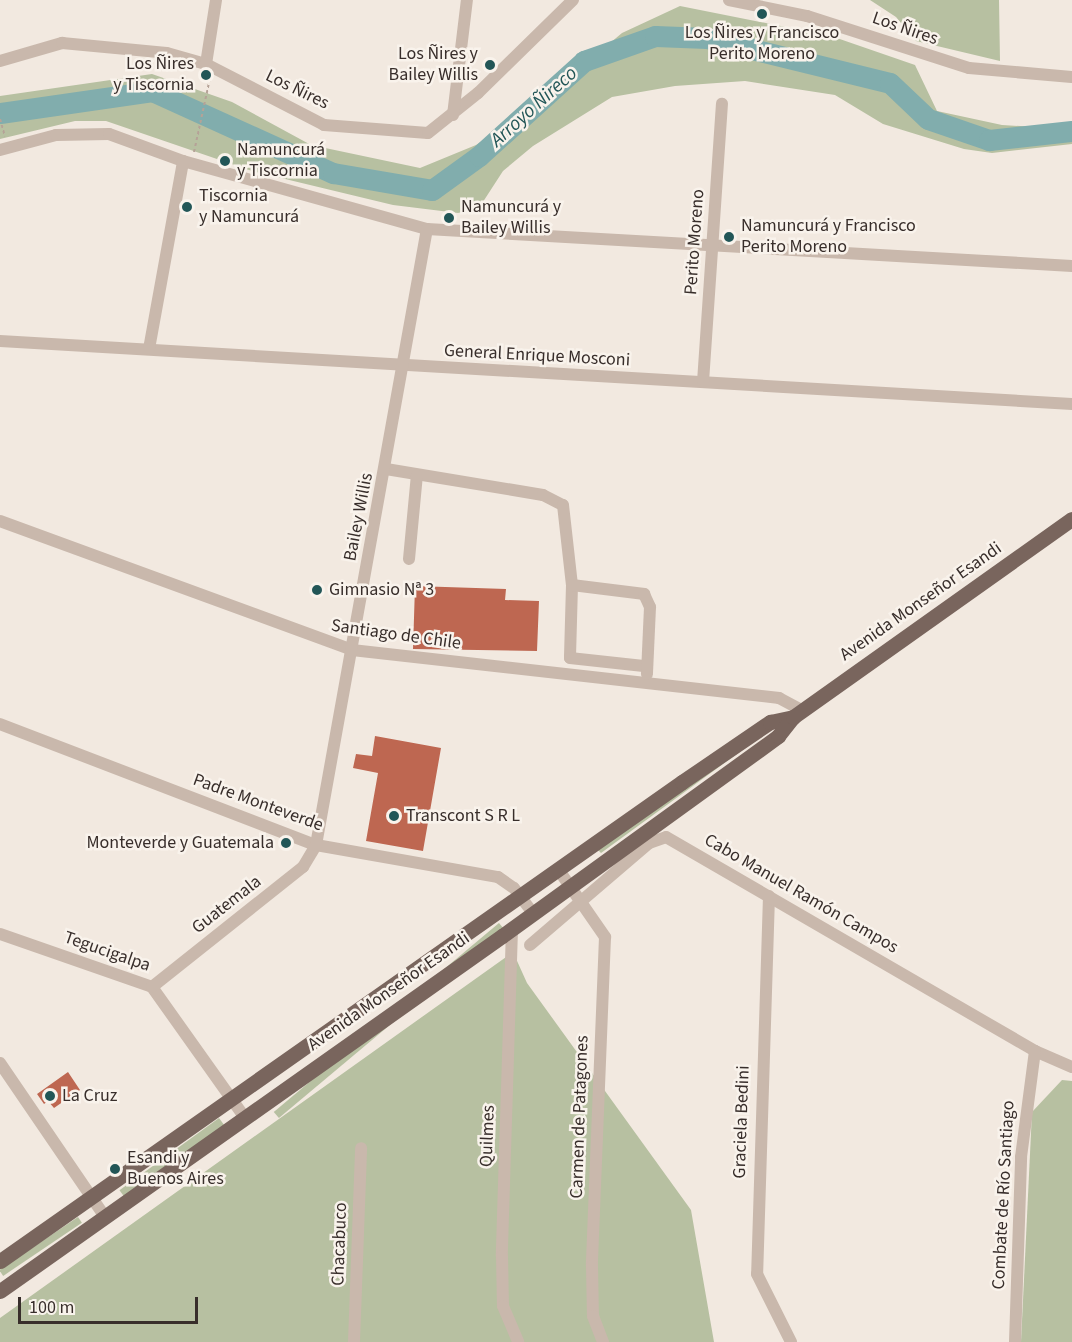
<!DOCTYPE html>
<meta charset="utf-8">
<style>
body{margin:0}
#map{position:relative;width:1072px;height:1342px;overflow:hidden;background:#f2e9e0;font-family:"Source Sans 3",sans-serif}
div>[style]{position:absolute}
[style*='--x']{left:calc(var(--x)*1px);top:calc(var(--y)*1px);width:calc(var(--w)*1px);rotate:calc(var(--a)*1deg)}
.green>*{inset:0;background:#b7c0a1;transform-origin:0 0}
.river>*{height:21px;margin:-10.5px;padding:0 10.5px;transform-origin:10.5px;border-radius:10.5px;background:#81adad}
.building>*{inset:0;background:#be6751}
.path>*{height:2px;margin-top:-1px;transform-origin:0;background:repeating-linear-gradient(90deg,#b5a297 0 3px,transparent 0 6px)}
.minor>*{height:12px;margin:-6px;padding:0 6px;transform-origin:6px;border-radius:6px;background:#c9b8ac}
.major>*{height:15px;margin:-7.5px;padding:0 7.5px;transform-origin:7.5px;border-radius:7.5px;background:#79655d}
.dots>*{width:16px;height:16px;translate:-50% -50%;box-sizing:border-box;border:3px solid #f9f3ec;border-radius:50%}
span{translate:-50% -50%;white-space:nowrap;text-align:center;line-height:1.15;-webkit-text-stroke:5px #f9f3ec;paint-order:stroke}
.street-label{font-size:18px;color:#382e2b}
.poi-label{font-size:18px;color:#382e2b}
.right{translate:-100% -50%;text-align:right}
.left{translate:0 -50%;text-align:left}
.water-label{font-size:20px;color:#225657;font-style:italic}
.scale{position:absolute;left:18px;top:1297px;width:180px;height:27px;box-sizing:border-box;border:3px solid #382e2b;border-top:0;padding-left:8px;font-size:18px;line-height:21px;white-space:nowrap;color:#382e2b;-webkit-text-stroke:4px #f9f3ec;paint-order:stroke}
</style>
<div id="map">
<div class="green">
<i style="clip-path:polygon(870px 0,999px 0,1000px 61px,916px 41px,896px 17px)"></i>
<i style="clip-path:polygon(680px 6px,831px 36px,915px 65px,937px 111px,1002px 125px,1072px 129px,1072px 144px,992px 153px,964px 149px,883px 124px,835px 95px,745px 81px,675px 86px,612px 97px,533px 146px,503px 171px,479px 208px,458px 213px,393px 205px,252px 171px,106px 121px,75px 121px,0 139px,0 96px,152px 74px,232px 102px,311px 145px,420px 168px,476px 145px,525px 114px,622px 33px)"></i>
<i style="clip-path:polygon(771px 729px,601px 853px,597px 849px)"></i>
<i style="left:499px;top:923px;width:8px;height:294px;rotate:50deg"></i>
<i style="clip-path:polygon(513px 952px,527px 983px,691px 1210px,714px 1342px,0 1342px,0 1318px)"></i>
<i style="clip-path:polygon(1062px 1080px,1072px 1081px,1072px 1342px,1021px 1342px,1032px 1112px)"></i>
<i style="left:219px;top:1118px;width:9px;height:123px;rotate:54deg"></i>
<i style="left:78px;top:1217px;width:7px;height:95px;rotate:56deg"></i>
</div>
<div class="river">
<i style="--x:0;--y:113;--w:154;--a:-8.2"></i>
<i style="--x:152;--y:91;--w:199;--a:24.4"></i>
<i style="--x:333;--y:173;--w:100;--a:9.7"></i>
<i style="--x:432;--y:190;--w:58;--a:-35.9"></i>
<i style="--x:479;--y:156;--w:142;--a:-42.1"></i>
<i style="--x:584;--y:61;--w:75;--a:-19.4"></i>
<i style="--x:655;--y:36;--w:52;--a:2.2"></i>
<i style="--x:707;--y:38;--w:188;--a:13.8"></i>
<i style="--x:890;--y:83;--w:52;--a:43.5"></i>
<i style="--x:928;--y:119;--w:65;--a:19"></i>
<i style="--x:989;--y:140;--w:83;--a:-6.2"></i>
</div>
<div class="building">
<i style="clip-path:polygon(415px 586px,506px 589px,505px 600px,539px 601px,537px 651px,413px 649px)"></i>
<i style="clip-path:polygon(375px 736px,441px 748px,423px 851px,366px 841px,378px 773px,353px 768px,356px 754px,372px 756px)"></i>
<i style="clip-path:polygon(68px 1072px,80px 1090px,54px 1108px,48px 1101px,44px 1104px,37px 1094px)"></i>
</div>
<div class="path">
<i style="--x:0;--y:119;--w:18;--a:74"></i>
<i style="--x:194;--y:152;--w:76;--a:-77.8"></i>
</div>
<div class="minor">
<i style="--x:729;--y:0;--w:80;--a:11.6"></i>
<i style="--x:807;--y:16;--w:170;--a:17.8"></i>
<i style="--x:969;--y:68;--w:103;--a:5"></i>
<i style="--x:0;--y:61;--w:65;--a:-16.2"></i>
<i style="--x:62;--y:43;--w:105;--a:5.4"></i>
<i style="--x:167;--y:53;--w:41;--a:15.8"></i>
<i style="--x:206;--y:64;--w:133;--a:27.3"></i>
<i style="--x:324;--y:125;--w:104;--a:4.4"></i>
<i style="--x:428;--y:133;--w:64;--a:-38.7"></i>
<i style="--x:478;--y:93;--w:133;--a:-44.4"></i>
<i style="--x:206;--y:64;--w:65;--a:-81.1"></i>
<i style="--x:453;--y:115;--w:116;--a:-83.1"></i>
<i style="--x:0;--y:150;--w:58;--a:-15"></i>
<i style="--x:56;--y:135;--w:53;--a:-1.1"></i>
<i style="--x:109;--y:134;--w:79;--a:20"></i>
<i style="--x:183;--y:161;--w:253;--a:15.6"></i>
<i style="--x:427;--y:229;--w:646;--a:3.28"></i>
<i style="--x:0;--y:341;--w:1074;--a:3.36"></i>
<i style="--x:149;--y:349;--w:191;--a:-79.7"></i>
<i style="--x:703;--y:382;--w:279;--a:-86.1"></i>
<i style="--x:386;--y:469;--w:159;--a:9.4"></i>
<i style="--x:543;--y:495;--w:22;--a:27"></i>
<i style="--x:563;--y:505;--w:81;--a:83.6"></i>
<i style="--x:572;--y:585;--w:73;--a:91.6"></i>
<i style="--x:570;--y:658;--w:74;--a:6.2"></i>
<i style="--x:0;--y:521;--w:375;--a:20.1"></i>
<i style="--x:352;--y:650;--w:430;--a:6.4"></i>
<i style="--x:779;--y:698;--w:26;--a:28"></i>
<i style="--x:409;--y:559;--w:84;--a:-84.6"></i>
<i style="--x:572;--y:585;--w:73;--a:7.1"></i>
<i style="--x:644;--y:594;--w:14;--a:65"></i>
<i style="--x:650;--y:607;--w:67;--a:92.6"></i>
<i style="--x:0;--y:724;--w:338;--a:21"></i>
<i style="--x:316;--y:845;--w:185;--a:10"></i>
<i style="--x:498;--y:877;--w:19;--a:35"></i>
<i style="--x:514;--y:888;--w:31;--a:53"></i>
<i style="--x:558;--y:869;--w:83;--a:55.3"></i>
<i style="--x:605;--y:937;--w:329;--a:92.3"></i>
<i style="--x:592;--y:1266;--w:50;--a:88.9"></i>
<i style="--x:593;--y:1316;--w:28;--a:69"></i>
<i style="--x:769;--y:896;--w:378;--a:91.8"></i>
<i style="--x:757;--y:1274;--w:76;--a:63.4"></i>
<i style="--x:512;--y:929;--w:327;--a:91.8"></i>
<i style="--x:502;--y:1256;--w:50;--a:88.9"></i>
<i style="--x:503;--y:1306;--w:39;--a:67"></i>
<i style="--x:0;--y:934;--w:161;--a:19.2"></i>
<i style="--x:152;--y:987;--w:161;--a:54.6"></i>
<i style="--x:530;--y:945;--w:157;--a:-40.6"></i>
<i style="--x:649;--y:843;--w:18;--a:-19"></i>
<i style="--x:666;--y:837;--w:427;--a:30.1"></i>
<i style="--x:1035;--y:1051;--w:40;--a:23.4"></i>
<i style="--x:152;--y:987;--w:193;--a:-38.5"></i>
<i style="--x:303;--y:867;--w:26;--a:-59"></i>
<i style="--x:316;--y:845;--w:626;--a:-79.79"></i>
<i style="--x:0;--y:1063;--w:186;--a:55.7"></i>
<i style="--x:354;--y:1342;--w:194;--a:-87.9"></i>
<i style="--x:1015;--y:1342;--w:185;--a:-88.1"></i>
<i style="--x:1021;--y:1157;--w:107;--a:-82.5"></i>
</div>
<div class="major">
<i style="--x:0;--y:1261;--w:833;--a:-35.08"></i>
<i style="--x:682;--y:782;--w:107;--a:-34.3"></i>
<i style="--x:770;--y:722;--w:24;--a:-12"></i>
<i style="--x:0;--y:1291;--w:615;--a:-35.27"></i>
<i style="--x:502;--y:936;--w:341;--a:-35.9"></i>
<i style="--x:778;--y:736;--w:24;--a:-52"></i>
<i style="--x:793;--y:717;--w:342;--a:-35.4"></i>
</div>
<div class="dots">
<i style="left:762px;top:14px;background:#225657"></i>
<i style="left:490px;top:65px;background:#225657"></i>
<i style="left:206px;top:75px;background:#225657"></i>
<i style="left:225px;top:161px;background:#225657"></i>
<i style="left:187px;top:207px;background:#225657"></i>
<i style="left:449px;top:218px;background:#225657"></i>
<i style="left:729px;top:237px;background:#225657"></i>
<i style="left:317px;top:590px;background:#225657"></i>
<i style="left:394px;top:816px;background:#225657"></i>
<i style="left:286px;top:843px;background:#225657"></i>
<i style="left:50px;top:1096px;background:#225657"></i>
<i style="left:115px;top:1169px;background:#225657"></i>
</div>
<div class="street-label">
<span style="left:905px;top:29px;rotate:19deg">Los Ñires</span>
<span style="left:297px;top:90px;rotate:26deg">Los Ñires</span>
<span style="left:695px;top:242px;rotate:-86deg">Perito Moreno</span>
<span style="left:537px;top:356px;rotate:3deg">General Enrique Mosconi</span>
<span style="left:359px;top:517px;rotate:-79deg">Bailey Willis</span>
<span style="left:921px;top:602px;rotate:-35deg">Avenida Monseñor Esandi</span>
<span style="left:396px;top:635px;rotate:8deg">Santiago de Chile</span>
<span style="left:258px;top:803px;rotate:20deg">Padre Monteverde</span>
<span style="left:801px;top:894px;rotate:30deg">Cabo Manuel Ramón Campos</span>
<span style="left:227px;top:905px;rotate:-38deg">Guatemala</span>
<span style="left:107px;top:952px;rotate:19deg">Tegucigalpa</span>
<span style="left:389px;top:992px;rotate:-35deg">Avenida Monseñor Esandi</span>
<span style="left:580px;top:1117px;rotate:-88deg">Carmen de Patagones</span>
<span style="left:742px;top:1122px;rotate:-88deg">Graciela Bedini</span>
<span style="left:488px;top:1136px;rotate:-88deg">Quilmes</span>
<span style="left:1004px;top:1195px;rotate:-87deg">Combate de Río Santiago</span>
<span style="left:340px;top:1244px;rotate:-88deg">Chacabuco</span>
</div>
<div class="poi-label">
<span style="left:762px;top:44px">Los Ñires y Francisco<br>Perito Moreno</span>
<span class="right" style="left:478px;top:65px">Los Ñires y<br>Bailey Willis</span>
<span class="right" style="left:194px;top:75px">Los Ñires<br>y Tiscornia</span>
<span class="left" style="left:237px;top:161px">Namuncurá<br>y Tiscornia</span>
<span class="left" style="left:199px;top:207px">Tiscornia<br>y Namuncurá</span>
<span class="left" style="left:461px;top:218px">Namuncurá y<br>Bailey Willis</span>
<span class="left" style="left:741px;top:237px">Namuncurá y Francisco<br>Perito Moreno</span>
<span class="left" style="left:329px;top:590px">Gimnasio Nª 3</span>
<span class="left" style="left:406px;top:816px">Transcont S R L</span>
<span class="right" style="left:274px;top:843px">Monteverde y Guatemala</span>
<span class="left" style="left:62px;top:1096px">La Cruz</span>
<span class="left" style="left:127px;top:1169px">Esandi y<br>Buenos Aires</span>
</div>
<div class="water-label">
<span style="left:534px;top:107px;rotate:-42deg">Arroyo Ñireco</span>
</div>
<div class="scale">100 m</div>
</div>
